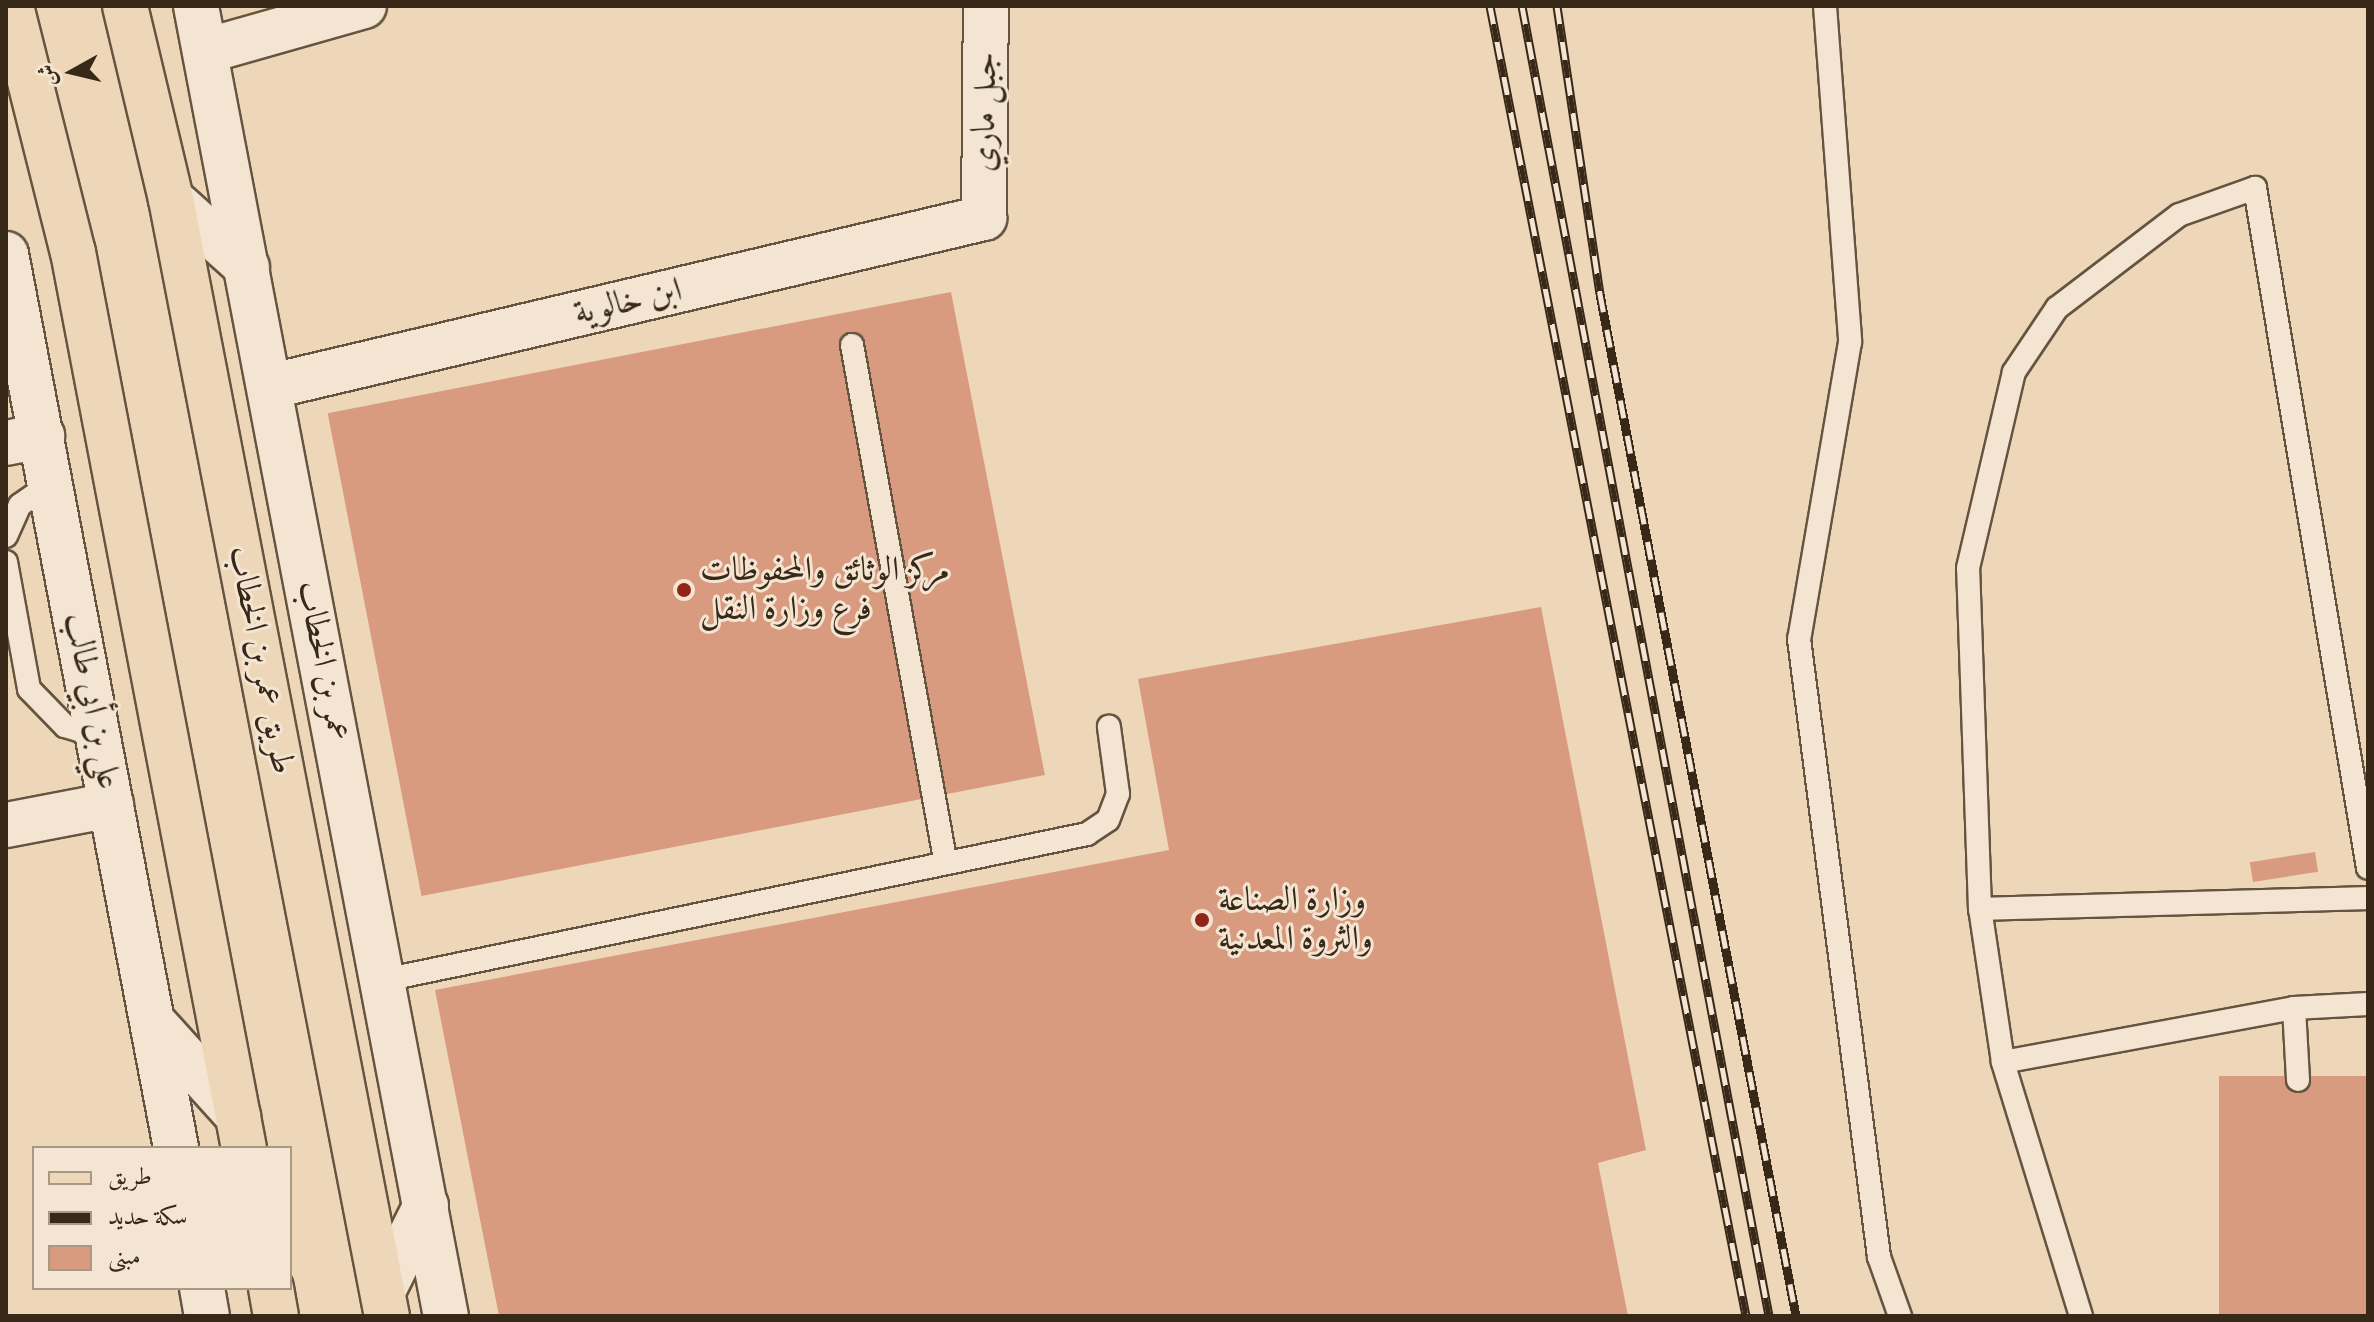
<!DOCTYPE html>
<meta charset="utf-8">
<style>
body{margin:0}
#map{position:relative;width:2374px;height:1322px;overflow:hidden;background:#edd7b8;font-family:"IM FELL DW Pica",Amiri,serif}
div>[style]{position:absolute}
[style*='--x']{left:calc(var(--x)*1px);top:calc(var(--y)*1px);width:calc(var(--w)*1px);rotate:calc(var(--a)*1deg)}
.building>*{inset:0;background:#d99b80;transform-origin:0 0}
.roads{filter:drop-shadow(2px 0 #645440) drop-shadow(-2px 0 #645440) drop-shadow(0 2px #645440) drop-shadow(0 -2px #645440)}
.service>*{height:22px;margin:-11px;padding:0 11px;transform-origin:11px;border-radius:11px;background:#f3e5d1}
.minor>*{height:44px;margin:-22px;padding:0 22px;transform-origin:22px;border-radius:22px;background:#f3e5d1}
.tertiary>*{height:44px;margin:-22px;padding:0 22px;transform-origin:22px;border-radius:22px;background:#f3e5d1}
.primary>*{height:44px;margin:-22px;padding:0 22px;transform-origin:22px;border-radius:22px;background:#edd7b8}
.rail>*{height:9px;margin-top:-4.5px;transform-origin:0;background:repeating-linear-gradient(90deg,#f3e5d1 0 18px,#372818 0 36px);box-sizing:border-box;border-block:2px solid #372818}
.dots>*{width:22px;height:22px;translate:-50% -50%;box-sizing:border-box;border:4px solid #f3e5d1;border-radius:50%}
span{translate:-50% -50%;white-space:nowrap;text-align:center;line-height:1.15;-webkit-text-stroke:6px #f3e5d1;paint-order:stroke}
.street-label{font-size:34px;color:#372818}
.poi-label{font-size:34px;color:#372818}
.left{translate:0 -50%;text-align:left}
.frame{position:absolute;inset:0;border:8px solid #372818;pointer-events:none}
.legend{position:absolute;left:32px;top:1146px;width:260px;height:144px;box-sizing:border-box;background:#f3e5d1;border:2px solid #a89987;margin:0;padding:10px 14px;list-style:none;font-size:24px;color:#372818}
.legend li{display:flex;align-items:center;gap:16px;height:40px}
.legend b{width:40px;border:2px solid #a89987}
.north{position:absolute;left:32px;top:32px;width:80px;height:80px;-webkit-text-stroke:6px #f3e5d1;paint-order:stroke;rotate:262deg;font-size:22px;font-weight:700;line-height:32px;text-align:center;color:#372818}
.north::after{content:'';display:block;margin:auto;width:28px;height:36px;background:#372818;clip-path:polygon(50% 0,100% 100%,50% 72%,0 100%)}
</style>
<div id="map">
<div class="building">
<i style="left:951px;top:292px;width:492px;height:635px;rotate:79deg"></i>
<i style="clip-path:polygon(1541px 607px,1646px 1150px,1598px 1163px,1628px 1316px,499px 1316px,435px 990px,1169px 850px,1138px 679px)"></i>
<i style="left:2315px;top:852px;width:20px;height:66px;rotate:81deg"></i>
<i style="left:2368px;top:1076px;width:240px;height:149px;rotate:90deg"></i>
</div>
<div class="roads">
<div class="service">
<i style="--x:1825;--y:6;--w:337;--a:85.7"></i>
<i style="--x:1850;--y:342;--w:301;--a:99.7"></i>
<i style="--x:1799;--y:639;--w:623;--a:82.62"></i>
<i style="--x:1879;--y:1257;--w:63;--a:70.4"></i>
<i style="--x:852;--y:345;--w:522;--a:79.74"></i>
<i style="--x:6;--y:536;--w:34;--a:-66"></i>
<i style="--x:20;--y:505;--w:38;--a:-35"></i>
<i style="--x:6;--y:562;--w:129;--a:79.7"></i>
<i style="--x:29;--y:689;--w:52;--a:45.8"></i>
<i style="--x:65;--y:726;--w:34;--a:17"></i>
<i style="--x:1980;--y:909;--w:388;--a:-1.6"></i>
<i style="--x:384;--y:980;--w:718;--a:-11.73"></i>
<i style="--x:1087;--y:834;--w:25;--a:-34"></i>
<i style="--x:1108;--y:820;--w:28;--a:-69"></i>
<i style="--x:1118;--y:794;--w:68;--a:-97.7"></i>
<i style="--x:2294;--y:1008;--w:72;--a:86.8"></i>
<i style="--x:2003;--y:1062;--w:296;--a:-10.5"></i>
<i style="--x:2294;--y:1008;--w:74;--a:-3.1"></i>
<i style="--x:2081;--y:1316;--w:266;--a:-107.1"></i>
<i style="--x:2003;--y:1062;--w:155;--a:-98.5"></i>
<i style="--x:1980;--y:909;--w:341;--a:-92"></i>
<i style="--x:1968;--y:568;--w:201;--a:-76.8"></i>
<i style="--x:2014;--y:372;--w:77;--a:-56.1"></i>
<i style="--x:2057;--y:308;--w:153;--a:-37.3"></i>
<i style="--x:2179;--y:215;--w:81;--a:-19.6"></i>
<i style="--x:2255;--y:188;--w:689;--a:80.57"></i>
</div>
<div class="minor">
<i style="--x:209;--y:50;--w:161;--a:-15.8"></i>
<i style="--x:272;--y:386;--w:732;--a:-13.28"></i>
<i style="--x:984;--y:218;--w:212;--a:-89.5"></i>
<i style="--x:6;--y:443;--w:37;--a:-11"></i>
<i style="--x:6;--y:825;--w:107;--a:-10.8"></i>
</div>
<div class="tertiary">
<i style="--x:196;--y:6;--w:1334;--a:79.2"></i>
<i style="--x:171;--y:199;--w:102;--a:41.8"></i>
<i style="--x:6;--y:254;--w:910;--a:79.23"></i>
<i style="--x:153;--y:1022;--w:127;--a:47.9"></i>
<i style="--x:202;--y:1288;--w:28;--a:80"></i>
<i style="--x:383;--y:1291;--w:96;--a:-63.4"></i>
</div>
<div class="primary">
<i style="--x:11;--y:6;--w:254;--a:75.9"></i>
<i style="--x:73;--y:252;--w:912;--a:79.2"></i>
<i style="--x:125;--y:6;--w:198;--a:76.6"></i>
<i style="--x:171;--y:199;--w:1138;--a:79.06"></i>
<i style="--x:271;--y:1288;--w:28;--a:80"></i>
</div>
</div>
<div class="rail">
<i style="--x:1490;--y:6;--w:1335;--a:78.94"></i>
<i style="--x:1522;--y:6;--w:1333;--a:79.32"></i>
<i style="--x:1557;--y:6;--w:291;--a:81.5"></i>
<i style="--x:1600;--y:294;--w:1041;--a:79.14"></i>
</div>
<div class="dots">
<i style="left:684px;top:590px;background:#8f2418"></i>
<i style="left:1202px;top:920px;background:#8f2418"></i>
</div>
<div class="street-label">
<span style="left:985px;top:112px;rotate:-89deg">جبل ماري</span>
<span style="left:628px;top:302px;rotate:-13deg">ابن خالوية</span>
<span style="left:261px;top:660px;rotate:79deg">طريق عمر بن الخطاب</span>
<span style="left:323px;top:661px;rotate:79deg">عمر بن الخطاب</span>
<span style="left:92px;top:701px;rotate:79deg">علي بن أبي طالب</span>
</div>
<div class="poi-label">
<span class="left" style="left:700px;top:590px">مركز الوثائق والمحفوظات<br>فرع وزارة النقل</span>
<span class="left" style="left:1218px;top:920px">وزارة الصناعة<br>والثروة المعدنية</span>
</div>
<div class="frame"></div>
<ul class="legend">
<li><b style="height:10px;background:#edd7b8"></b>طريق</li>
<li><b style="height:10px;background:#372818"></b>سكة حديد</li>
<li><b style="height:22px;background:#d99b80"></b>مبنى</li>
</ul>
<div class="north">ش</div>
</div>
